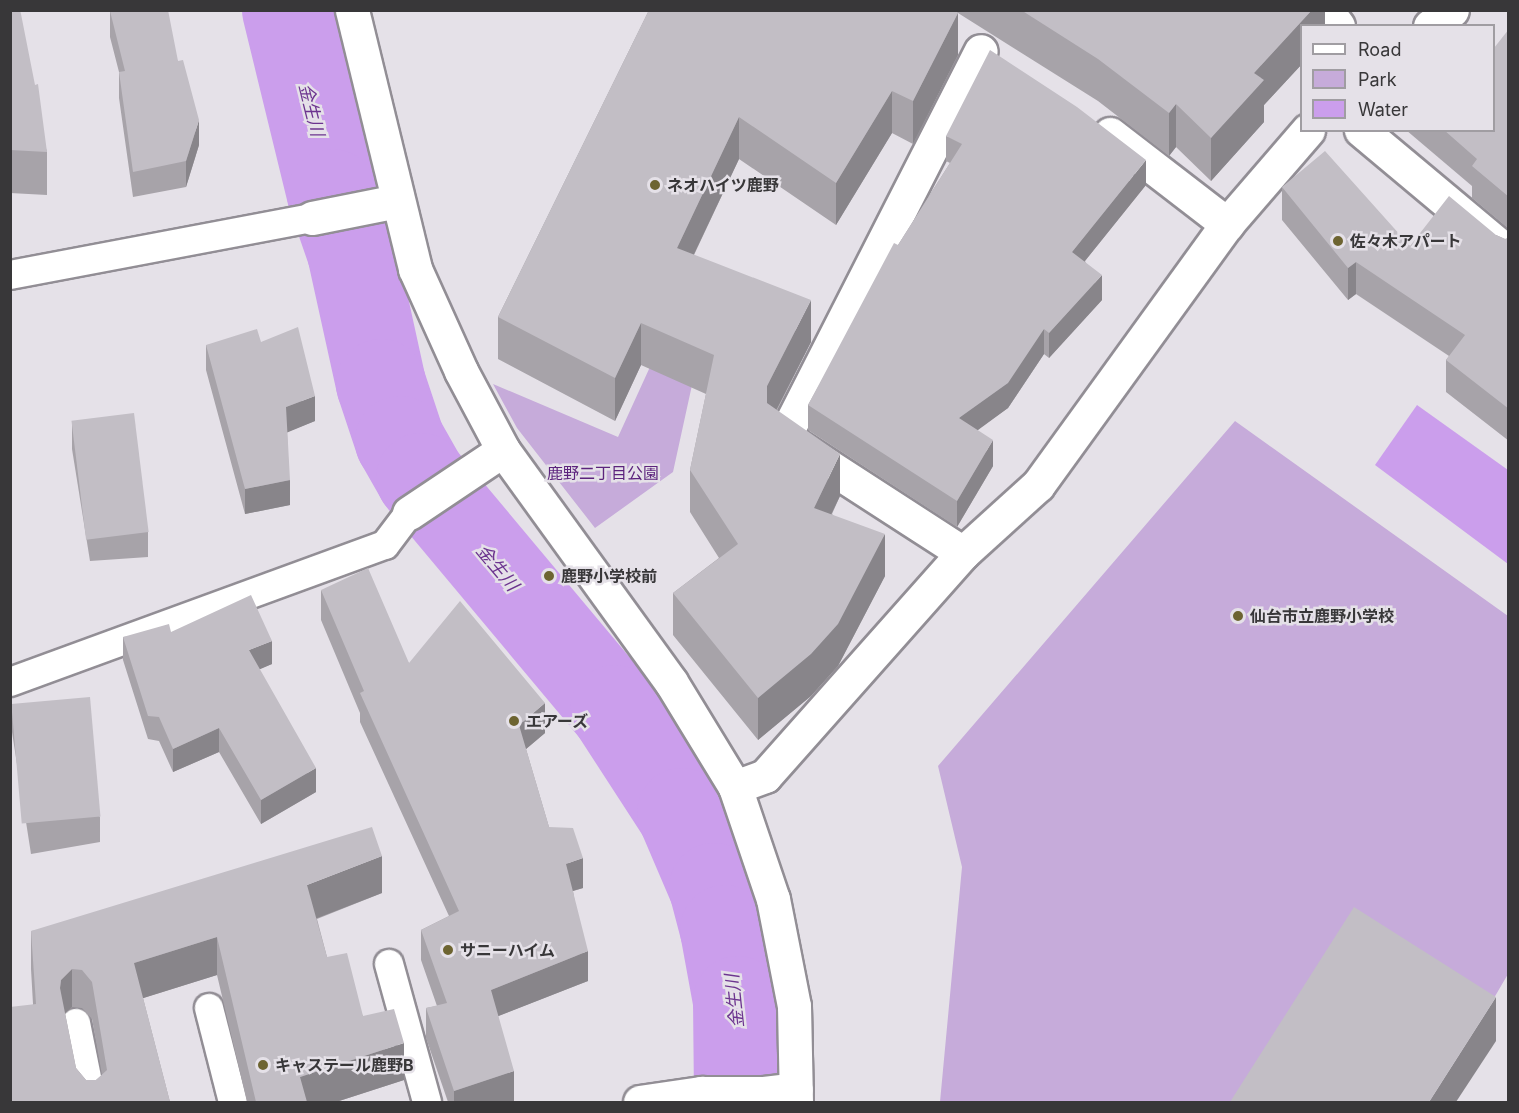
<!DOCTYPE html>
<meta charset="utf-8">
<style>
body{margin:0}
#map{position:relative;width:1519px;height:1113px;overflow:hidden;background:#e5e1e8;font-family:Inter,"Noto Sans JP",sans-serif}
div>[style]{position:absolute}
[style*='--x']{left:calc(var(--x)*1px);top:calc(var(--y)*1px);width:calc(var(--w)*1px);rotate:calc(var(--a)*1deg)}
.green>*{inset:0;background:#c6abda}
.water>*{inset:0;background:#cb9eec}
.river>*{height:90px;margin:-45px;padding:0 45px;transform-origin:45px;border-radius:45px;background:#cb9eec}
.roads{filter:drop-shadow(2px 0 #928e95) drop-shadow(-2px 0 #928e95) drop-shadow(0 2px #928e95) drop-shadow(0 -2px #928e95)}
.service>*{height:28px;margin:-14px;padding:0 14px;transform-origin:14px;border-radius:14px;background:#fff}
.minor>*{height:33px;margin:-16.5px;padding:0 16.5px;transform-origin:16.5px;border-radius:16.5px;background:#fff}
.tertiary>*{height:33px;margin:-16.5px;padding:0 16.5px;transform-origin:16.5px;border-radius:16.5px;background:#fff}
.wall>*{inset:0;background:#a7a3a9}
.shaded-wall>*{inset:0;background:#88858a}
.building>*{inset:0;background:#c2bec5;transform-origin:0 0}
.dots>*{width:16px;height:16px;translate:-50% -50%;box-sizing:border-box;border:3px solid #e5e1e8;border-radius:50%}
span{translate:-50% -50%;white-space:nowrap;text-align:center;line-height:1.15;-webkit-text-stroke:5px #e5e1e8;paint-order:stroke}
.poi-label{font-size:16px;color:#383739;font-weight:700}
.left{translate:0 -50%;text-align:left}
.park-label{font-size:16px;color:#5c237d}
.water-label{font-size:18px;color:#6c348f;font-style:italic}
.frame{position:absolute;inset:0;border:12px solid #383739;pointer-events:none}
.legend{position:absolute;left:1300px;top:24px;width:195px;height:108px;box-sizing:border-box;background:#e5e1e8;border:2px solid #a09da2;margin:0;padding:8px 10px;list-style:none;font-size:18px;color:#383739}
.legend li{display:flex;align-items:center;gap:12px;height:30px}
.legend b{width:30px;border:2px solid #a09da2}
</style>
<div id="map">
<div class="green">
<i style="clip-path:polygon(665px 334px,699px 353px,673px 472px,595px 528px,517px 428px,493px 384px,618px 437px)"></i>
<i style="clip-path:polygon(1235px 421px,1508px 616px,1508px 974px,1487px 1010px,1237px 1102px,940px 1102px,962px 867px,938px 766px)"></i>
</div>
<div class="water">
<i style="clip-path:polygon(1417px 405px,1508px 470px,1508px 564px,1375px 465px)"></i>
</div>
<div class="river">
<i style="--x:287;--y:10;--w:189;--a:76.3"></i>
<i style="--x:332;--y:194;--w:61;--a:71"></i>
<i style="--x:352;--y:252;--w:135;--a:77.6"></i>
<i style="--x:381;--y:384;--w:60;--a:71.6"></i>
<i style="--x:400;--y:441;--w:43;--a:60.4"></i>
<i style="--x:421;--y:478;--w:302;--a:50.1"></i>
<i style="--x:615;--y:710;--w:123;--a:57"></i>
<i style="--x:682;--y:813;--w:82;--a:66.9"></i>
<i style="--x:714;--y:888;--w:43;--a:75.3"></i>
<i style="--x:725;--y:930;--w:72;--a:79.6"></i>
<i style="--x:738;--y:1001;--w:101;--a:89.4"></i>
</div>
<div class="roads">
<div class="service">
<i style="--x:10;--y:275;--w:307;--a:-10.7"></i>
<i style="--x:10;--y:682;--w:399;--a:-20.1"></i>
<i style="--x:385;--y:545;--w:40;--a:-53"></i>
<i style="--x:389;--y:964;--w:143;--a:74.6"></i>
<i style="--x:209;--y:1008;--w:97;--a:75.7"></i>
<i style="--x:76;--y:1023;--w:81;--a:78.6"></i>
</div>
<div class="minor">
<i style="--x:1326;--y:10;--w:20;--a:53"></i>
<i style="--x:1430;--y:26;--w:27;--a:-36"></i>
<i style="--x:1361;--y:130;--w:192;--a:39.9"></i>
<i style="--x:1110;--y:134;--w:148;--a:37.6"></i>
<i style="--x:312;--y:218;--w:87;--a:-11.3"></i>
<i style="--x:409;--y:513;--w:113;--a:-33.8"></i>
<i style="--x:963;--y:553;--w:213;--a:-147.1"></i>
<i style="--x:784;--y:437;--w:433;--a:-63"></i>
<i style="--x:735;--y:787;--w:32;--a:-20"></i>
<i style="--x:765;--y:776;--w:298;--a:-48.4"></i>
<i style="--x:963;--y:553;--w:101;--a:-42.2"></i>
<i style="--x:1038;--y:485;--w:322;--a:-54.1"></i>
<i style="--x:1227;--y:224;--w:124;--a:-49.2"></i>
<i style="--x:640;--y:1102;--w:62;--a:-8.4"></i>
</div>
<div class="tertiary">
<i style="--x:352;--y:10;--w:267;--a:76.3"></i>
<i style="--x:415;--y:269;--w:112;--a:65.7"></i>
<i style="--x:461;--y:371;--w:89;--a:62"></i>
<i style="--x:503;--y:450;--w:286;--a:54.1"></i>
<i style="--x:671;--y:682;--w:123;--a:58.6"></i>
<i style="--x:735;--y:787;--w:118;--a:71.3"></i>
<i style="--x:773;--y:899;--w:109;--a:78.9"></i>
<i style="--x:794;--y:1006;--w:96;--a:88.8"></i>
<i style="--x:701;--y:1093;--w:63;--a:0"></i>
<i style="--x:764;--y:1093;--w:32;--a:-7"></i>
</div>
</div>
<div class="wall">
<i style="clip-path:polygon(10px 10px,47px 152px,47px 195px,10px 193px)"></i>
<i style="clip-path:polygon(649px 10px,1325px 10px,1325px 26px,1302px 26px,1302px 64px,1264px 105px,1264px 122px,1211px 181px,1176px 147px,1169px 156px,1098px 101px,958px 13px,958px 55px,913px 144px,892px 133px,836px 225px,739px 159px,694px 255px,811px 342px,777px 410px,840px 496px,832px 514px,885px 576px,838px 666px,811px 696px,758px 740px,673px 635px,673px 593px,719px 558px,690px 512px,690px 470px,706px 394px,641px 365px,615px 421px,498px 359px,498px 317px)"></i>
<i style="clip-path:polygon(110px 11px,178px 61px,199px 145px,186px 187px,133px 197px,119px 98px,119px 72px,110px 37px)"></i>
<i style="clip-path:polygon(1509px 29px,1509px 229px,1472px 198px,1472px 186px,1406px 130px,1494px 130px)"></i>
<i style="clip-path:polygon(946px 136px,1146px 185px,1085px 261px,1102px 300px,1049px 358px,1044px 354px,1008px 408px,977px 430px,993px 466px,957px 527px,808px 430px,808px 405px,898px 245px,950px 163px,946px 161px)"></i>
<i style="clip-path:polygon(1282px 187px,1410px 246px,1496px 235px,1505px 239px,1509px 238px,1509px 441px,1446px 392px,1446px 360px,1449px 356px,1356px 294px,1348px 300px,1282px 220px)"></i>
<i style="clip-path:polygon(261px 342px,315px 421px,287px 432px,290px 505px,245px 514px,206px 370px,206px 345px)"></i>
<i style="clip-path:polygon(72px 424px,148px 532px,148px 557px,90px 561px,72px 449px)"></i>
<i style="clip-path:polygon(321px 590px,409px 663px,545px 733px,526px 749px,549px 827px,583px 888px,573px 891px,588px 981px,498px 1016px,514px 1101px,508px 1102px,448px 1102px,426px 1038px,426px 1008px,437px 1006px,421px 960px,421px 930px,449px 916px,360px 722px,360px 713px,321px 620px)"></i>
<i style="clip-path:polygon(171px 632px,272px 664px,259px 669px,316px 792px,261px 824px,219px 752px,173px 772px,159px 741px,148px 739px,123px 660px,123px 637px)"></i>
<i style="clip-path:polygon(12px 707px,100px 817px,100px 842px,31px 854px,12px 732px)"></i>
<i style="clip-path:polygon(evenodd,382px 893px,317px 919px,327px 957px,363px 1016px,404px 1080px,336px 1102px,247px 1102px,217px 975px,143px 998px,170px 1102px,10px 1102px,33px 1004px,31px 969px,31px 931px,382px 893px,72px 1007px,82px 1008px,92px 1019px,102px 1075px,96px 1080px,86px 1080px,76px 1068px,65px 1013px,72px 1007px)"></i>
</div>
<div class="shaded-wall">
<i style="clip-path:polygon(1312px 10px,1325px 10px,1325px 26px,1302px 26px,1302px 64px,1264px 105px,1264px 122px,1211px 181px,1211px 138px,1254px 73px)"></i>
<i style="clip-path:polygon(958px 13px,958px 55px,913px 144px,913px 101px)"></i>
<i style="clip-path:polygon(892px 91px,892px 133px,836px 225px,836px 183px)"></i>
<i style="clip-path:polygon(1176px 104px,1176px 147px,1169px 156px,1169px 113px)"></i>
<i style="clip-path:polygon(739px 117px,739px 159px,677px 290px,677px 248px)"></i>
<i style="clip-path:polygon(199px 120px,199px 145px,186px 187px,186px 161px)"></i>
<i style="clip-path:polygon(1146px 160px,1146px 185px,1072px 277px,1072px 252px)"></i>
<i style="clip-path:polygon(1356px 262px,1356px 294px,1348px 300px,1348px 268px)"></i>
<i style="clip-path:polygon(1102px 275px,1102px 300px,1049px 358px,1049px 333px)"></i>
<i style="clip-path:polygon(811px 300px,811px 342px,767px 428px,767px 386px)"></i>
<i style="clip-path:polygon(641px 323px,641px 365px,615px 421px,615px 378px)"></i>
<i style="clip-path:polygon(1044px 329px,1044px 354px,1008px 408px,959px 444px,959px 418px)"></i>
<i style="clip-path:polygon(315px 396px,315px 421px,286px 433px,286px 407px)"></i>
<i style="clip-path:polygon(993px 440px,993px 466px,957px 527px,957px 501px)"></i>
<i style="clip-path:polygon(840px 454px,840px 496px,814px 550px,814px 508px)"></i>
<i style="clip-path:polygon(290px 480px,290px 505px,245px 514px,245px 489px)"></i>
<i style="clip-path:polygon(885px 534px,885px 576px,838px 666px,811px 696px,758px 740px,758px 698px)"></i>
<i style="clip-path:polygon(272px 641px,272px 664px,249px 674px,249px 650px)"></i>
<i style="clip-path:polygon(545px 703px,545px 733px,519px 755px,519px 725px)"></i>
<i style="clip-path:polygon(219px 728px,219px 752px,173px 772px,173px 749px)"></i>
<i style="clip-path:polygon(316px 768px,316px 792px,261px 824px,261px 800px)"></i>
<i style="clip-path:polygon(382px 856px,382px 893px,307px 922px,307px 885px)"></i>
<i style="clip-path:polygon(583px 858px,583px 888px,566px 893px,566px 864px)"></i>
<i style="clip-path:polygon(217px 937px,217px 975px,134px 1001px,134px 963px)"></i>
<i style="clip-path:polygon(588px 951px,588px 981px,491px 1019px,491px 990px)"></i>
<i style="clip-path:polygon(72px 969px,72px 1007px,61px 1017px,60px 988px,61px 980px)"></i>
<i style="clip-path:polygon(1496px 997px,1496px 1041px,1456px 1102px,1429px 1102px)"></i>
<i style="clip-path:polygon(404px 1043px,404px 1080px,336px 1102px,300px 1102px,300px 1077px)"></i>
<i style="clip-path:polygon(514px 1071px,514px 1101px,508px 1102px,454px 1102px,454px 1091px)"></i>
</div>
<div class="building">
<i style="clip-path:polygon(10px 10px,20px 10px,21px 14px,35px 85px,38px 84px,47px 152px,10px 150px)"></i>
<i style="clip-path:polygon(112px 10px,168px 10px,178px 61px,183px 60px,199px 120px,186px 161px,133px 172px,119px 72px,125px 71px,110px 11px)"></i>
<i style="clip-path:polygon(649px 10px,955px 10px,958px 13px,913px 101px,892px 91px,836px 183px,739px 117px,677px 248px,811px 300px,767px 386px,767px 403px,840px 454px,814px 508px,885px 534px,838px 624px,811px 654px,758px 698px,673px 593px,738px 544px,690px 470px,714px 355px,641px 323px,615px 378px,498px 317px)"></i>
<i style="clip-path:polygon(1021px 10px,1312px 10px,1254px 73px,1264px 80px,1211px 138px,1176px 104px,1169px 113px,1098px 59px)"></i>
<i style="clip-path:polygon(1509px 29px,1509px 197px,1472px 166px,1477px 159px,1444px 130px,1494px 130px,1494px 48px)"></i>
<i style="clip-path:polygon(990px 50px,1077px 107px,1146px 160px,1072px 252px,1102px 275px,1049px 333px,1044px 329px,1008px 383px,959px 418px,993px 440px,957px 501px,808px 405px,894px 243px,898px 245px,962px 144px,946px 136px)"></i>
<i style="clip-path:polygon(1325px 151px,1410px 246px,1449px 196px,1496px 235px,1505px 239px,1509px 238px,1509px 409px,1446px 360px,1465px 335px,1356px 262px,1348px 268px,1282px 187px)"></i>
<i style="clip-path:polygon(298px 327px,315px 396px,286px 407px,290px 480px,245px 489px,206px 345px,257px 329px,261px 342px)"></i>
<i style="left:134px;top:413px;width:120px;height:63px;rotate:83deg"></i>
<i style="clip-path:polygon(368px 568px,409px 663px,460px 601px,545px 703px,519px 725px,549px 827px,573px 828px,583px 858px,566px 864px,588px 951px,491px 990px,514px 1071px,454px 1091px,426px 1008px,447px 1003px,421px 930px,459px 911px,360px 693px,364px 691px,321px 590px)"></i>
<i style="clip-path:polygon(251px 595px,272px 641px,249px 650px,316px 768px,261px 800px,219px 728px,173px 749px,159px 717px,148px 716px,123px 637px,169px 624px,171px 632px)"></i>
<i style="left:90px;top:697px;width:120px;height:79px;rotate:85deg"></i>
<i style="clip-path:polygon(evenodd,372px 827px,382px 856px,307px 885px,327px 957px,347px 953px,363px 1016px,394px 1009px,404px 1043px,300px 1077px,307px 1102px,256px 1102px,217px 937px,134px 963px,170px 1102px,10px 1102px,10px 1007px,36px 1004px,31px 931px,372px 827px,72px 969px,82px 970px,92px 982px,107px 1070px,96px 1080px,86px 1080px,76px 1068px,60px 988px,61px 980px,72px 969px)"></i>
<i style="clip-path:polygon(1354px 907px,1496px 997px,1429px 1102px,1230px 1102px)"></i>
</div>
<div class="dots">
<i style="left:655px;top:185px;background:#6d6431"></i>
<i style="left:1338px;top:241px;background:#6d6431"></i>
<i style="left:549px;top:576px;background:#6d6431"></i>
<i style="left:1238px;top:616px;background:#6d6431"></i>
<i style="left:514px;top:721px;background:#6d6431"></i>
<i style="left:448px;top:950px;background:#6d6431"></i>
<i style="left:263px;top:1065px;background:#6d6431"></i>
</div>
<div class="poi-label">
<span class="left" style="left:667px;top:185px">ネオハイツ鹿野</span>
<span class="left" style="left:1350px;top:241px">佐々木アパート</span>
<span class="left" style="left:561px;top:576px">鹿野小学校前</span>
<span class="left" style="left:1250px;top:616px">仙台市立鹿野小学校</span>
<span class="left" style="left:526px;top:721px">エアーズ</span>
<span class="left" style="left:460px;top:950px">サニーハイム</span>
<span class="left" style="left:275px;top:1065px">キャステール鹿野B</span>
</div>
<div class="park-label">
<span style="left:603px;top:473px">鹿野二丁目公園</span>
</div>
<div class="water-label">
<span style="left:311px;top:110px;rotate:76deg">金生川</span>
<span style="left:497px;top:568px;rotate:50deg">金生川</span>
<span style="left:735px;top:1001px;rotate:-96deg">金生川</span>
</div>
<div class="frame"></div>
<ul class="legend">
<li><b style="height:8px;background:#fff"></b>Road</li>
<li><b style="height:16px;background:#c6abda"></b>Park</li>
<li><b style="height:16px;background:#cb9eec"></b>Water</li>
</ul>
</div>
